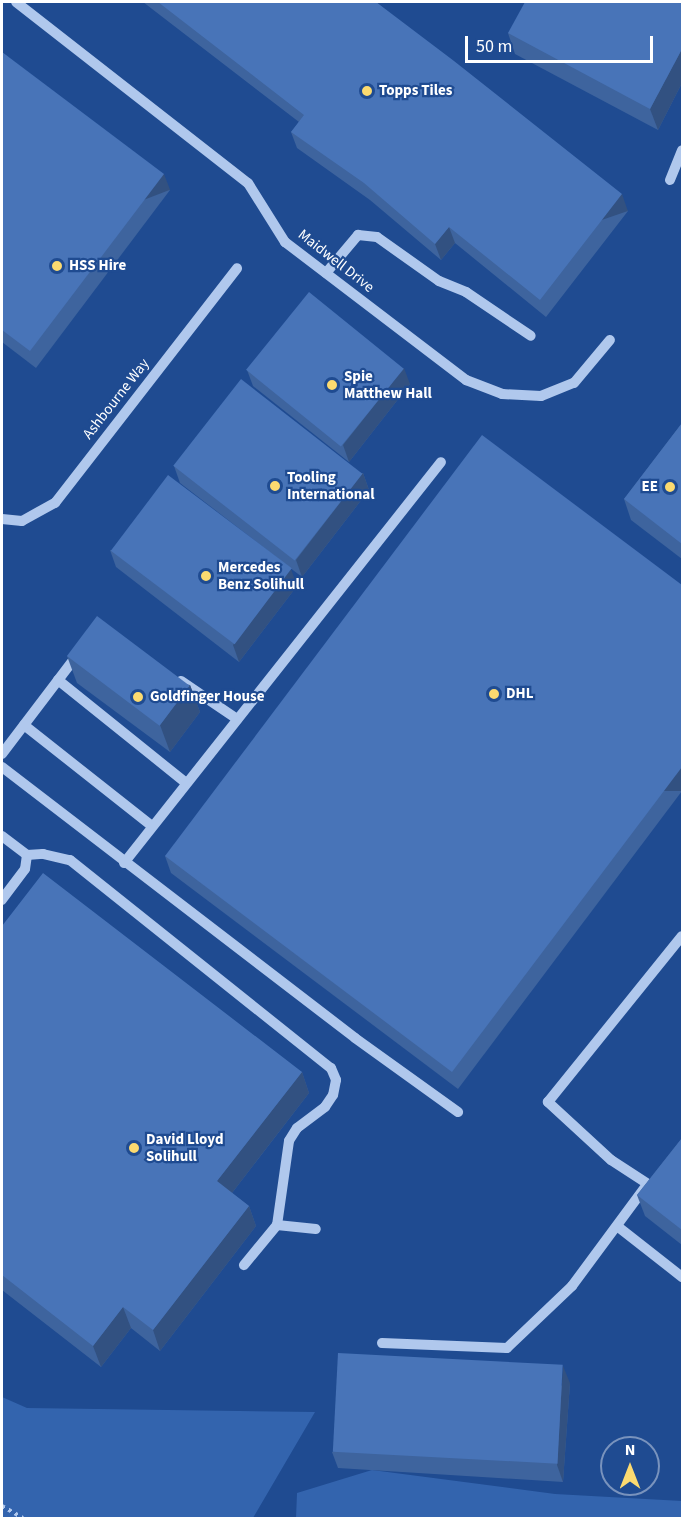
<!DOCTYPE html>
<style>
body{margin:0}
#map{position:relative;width:684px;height:1520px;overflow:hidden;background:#1f4b91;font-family:"Source Sans 3",sans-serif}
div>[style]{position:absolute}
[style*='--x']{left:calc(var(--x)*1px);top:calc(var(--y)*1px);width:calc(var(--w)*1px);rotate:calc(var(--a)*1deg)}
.green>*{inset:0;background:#3364ae}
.path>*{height:4px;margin-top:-2px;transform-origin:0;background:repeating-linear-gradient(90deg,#b0c8ed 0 3px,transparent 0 7.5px)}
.minor>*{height:10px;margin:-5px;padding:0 5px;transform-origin:5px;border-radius:5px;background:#b0c8ed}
.wall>*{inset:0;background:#3e649e}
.shaded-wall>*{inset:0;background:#325181;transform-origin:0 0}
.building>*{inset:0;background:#4874b8;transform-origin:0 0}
.dots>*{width:16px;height:16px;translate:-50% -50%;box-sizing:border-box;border:3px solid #1f4b91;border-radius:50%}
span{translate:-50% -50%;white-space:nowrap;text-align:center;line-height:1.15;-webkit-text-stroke:4.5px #1f4b91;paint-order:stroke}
.poi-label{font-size:15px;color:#fff;font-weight:700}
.left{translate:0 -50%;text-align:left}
.right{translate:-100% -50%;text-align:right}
.street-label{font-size:15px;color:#fff}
.frame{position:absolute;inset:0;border:3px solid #fff;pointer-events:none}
.north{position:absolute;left:600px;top:1436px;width:60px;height:60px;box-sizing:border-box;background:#1f4b91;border:2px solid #7993bd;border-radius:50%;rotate:0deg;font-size:16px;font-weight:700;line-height:24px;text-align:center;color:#fff}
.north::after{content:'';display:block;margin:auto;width:21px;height:27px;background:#fbda70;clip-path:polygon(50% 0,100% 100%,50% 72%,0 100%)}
.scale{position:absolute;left:465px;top:36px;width:188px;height:27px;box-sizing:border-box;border:3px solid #fff;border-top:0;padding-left:8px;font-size:18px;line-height:21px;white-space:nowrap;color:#fff;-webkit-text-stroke:4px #1f4b91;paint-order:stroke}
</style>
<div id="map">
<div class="green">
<i style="clip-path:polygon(2px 1397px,27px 1408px,315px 1412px,253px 1518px,2px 1518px)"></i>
<i style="clip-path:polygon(372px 1470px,555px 1494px,682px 1501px,682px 1518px,296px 1518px,297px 1493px)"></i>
</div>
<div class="path">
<i style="--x:2;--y:1506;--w:24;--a:30"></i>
</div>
<div class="minor">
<i style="--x:16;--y:2;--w:294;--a:38"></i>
<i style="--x:248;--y:183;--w:70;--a:57.9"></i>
<i style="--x:285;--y:242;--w:228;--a:37.3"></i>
<i style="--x:466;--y:380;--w:39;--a:21"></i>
<i style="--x:502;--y:394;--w:39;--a:3"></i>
<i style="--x:541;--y:396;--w:35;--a:-22"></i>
<i style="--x:574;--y:383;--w:56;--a:-50.1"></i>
<i style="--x:670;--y:180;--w:32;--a:-68"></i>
<i style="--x:326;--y:273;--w:50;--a:-49.9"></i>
<i style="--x:358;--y:235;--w:19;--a:6"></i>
<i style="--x:377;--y:237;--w:76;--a:35.4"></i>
<i style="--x:439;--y:281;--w:29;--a:22"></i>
<i style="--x:466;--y:292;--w:78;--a:34.1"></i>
<i style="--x:2;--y:519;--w:20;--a:6"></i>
<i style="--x:22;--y:521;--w:38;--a:-29"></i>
<i style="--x:55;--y:503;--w:297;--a:-52.2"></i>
<i style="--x:58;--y:680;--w:164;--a:38.8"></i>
<i style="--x:181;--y:681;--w:68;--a:34.2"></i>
<i style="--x:24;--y:725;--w:163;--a:38.3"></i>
<i style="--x:2;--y:754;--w:126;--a:-52.8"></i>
<i style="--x:2;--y:767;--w:445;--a:37.5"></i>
<i style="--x:355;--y:1038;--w:127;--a:35.7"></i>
<i style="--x:2;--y:836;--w:31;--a:37"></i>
<i style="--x:27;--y:855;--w:14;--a:98"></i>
<i style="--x:25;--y:869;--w:39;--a:127"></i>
<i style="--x:27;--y:855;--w:16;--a:-4"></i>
<i style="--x:43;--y:854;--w:28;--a:13"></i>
<i style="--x:70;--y:860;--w:334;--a:38.6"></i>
<i style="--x:331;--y:1068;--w:13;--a:67"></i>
<i style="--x:336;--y:1080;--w:15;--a:101"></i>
<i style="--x:333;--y:1095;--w:14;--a:124"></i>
<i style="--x:325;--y:1107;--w:35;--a:143"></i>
<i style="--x:297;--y:1128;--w:15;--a:122"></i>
<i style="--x:289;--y:1141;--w:85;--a:98.1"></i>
<i style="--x:277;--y:1225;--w:52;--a:129.5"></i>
<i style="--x:124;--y:863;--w:511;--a:-51.67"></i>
<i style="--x:648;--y:1184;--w:44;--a:-147"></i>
<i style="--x:611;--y:1160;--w:86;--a:-137.4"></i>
<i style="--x:548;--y:1102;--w:213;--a:-51.1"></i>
<i style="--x:277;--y:1225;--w:39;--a:6"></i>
<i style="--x:617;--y:1226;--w:83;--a:38.1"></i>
<i style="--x:382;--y:1343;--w:125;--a:2.3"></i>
<i style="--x:507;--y:1348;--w:90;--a:-43.6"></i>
<i style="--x:572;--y:1286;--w:124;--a:-53.5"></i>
</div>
<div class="wall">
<i style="clip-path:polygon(143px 2px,376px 2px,628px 211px,546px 317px,455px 243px,441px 260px,370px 200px,297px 148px,291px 132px,299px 122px)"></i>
<i style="clip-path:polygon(682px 2px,682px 83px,658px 130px,515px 54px,508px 33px)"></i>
<i style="clip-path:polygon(2px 52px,170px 190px,36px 368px,2px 342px)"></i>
<i style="clip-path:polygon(247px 370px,410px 384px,349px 462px,253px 386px)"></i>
<i style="clip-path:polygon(682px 423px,682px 559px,631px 520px,624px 499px)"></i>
<i style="clip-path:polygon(174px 466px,363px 473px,369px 490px,302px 577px,180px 483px)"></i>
<i style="clip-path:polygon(110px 550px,297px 586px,239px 662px,116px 567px)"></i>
<i style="clip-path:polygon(682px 585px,682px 791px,458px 1089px,171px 873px,165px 856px)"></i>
<i style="clip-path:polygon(67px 656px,190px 685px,200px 712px,170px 752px,77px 683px)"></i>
<i style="clip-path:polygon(2px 926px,302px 1072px,309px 1093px,232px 1193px,249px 1206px,256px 1226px,160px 1351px,131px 1328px,101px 1367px,2px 1290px)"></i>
<i style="clip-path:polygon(682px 1138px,682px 1245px,645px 1216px,637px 1195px)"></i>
<i style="clip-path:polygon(570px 1383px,563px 1482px,338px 1468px,332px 1452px)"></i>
</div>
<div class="shaded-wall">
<i style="clip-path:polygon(682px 49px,682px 83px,658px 130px,650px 109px)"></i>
<i style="left:164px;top:174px;width:17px;height:222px;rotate:69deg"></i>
<i style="left:622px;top:194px;width:18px;height:134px;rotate:71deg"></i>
<i style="clip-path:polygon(449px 227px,455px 243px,441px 260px,435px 244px)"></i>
<i style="clip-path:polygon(404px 368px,410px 384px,349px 462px,343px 445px)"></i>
<i style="clip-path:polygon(363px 473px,369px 490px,302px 577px,296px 560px)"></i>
<i style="clip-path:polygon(291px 569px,297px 586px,239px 662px,233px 645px)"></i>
<i style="clip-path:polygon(190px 685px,200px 712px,170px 752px,160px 725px)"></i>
<i style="left:682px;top:767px;width:24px;height:382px;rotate:90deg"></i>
<i style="clip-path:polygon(302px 1072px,309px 1093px,225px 1202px,217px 1181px)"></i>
<i style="clip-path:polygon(249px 1206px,256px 1226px,160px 1351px,153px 1330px)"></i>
<i style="clip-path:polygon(123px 1307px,131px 1328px,101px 1367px,93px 1346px)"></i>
<i style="clip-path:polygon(563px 1366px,570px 1383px,563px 1482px,557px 1465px)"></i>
</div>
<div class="building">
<i style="clip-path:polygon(158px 2px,376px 2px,454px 61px,622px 194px,540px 300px,449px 227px,435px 244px,364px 183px,291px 132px,304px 115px)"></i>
<i style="clip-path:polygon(525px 2px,682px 2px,682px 49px,650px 109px,508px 33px)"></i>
<i style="clip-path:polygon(2px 52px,164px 174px,30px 351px,2px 330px)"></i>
<i style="left:309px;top:292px;width:122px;height:100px;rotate:39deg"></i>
<i style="left:241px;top:379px;width:154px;height:110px;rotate:38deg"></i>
<i style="clip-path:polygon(682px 423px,682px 544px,624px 499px)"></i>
<i style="clip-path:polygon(482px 435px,682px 585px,682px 767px,452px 1072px,165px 856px)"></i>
<i style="left:168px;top:475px;width:155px;height:95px;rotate:37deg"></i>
<i style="left:97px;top:616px;width:116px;height:50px;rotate:37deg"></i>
<i style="clip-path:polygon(43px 873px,302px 1072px,217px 1181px,249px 1206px,153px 1330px,123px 1307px,93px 1346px,2px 1275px,2px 926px)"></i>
<i style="clip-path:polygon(682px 1138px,682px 1230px,637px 1195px)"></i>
<i style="left:338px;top:1353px;width:225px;height:99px;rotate:3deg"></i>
</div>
<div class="dots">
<i style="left:367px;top:91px;background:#fbda70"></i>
<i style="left:57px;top:266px;background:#fbda70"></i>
<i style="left:332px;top:385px;background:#fbda70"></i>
<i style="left:275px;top:486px;background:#fbda70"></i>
<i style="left:670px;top:487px;background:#fbda70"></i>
<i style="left:206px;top:576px;background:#fbda70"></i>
<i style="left:494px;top:694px;background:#fbda70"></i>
<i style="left:138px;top:697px;background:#fbda70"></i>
<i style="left:134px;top:1148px;background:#fbda70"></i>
</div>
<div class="poi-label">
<span class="left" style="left:379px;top:91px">Topps Tiles</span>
<span class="left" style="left:69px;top:266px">HSS Hire</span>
<span class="left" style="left:344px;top:385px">Spie<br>Matthew Hall</span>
<span class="left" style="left:287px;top:486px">Tooling<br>International</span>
<span class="right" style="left:658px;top:487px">EE</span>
<span class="left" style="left:218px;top:576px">Mercedes<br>Benz Solihull</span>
<span class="left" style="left:506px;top:694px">DHL</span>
<span class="left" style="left:150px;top:697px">Goldfinger House</span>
<span class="left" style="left:146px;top:1148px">David Lloyd<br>Solihull</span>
</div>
<div class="street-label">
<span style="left:336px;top:261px;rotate:38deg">Maidwell Drive</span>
<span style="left:116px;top:399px;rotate:-52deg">Ashbourne Way</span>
</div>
<div class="frame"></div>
<div class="north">N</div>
<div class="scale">50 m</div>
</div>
